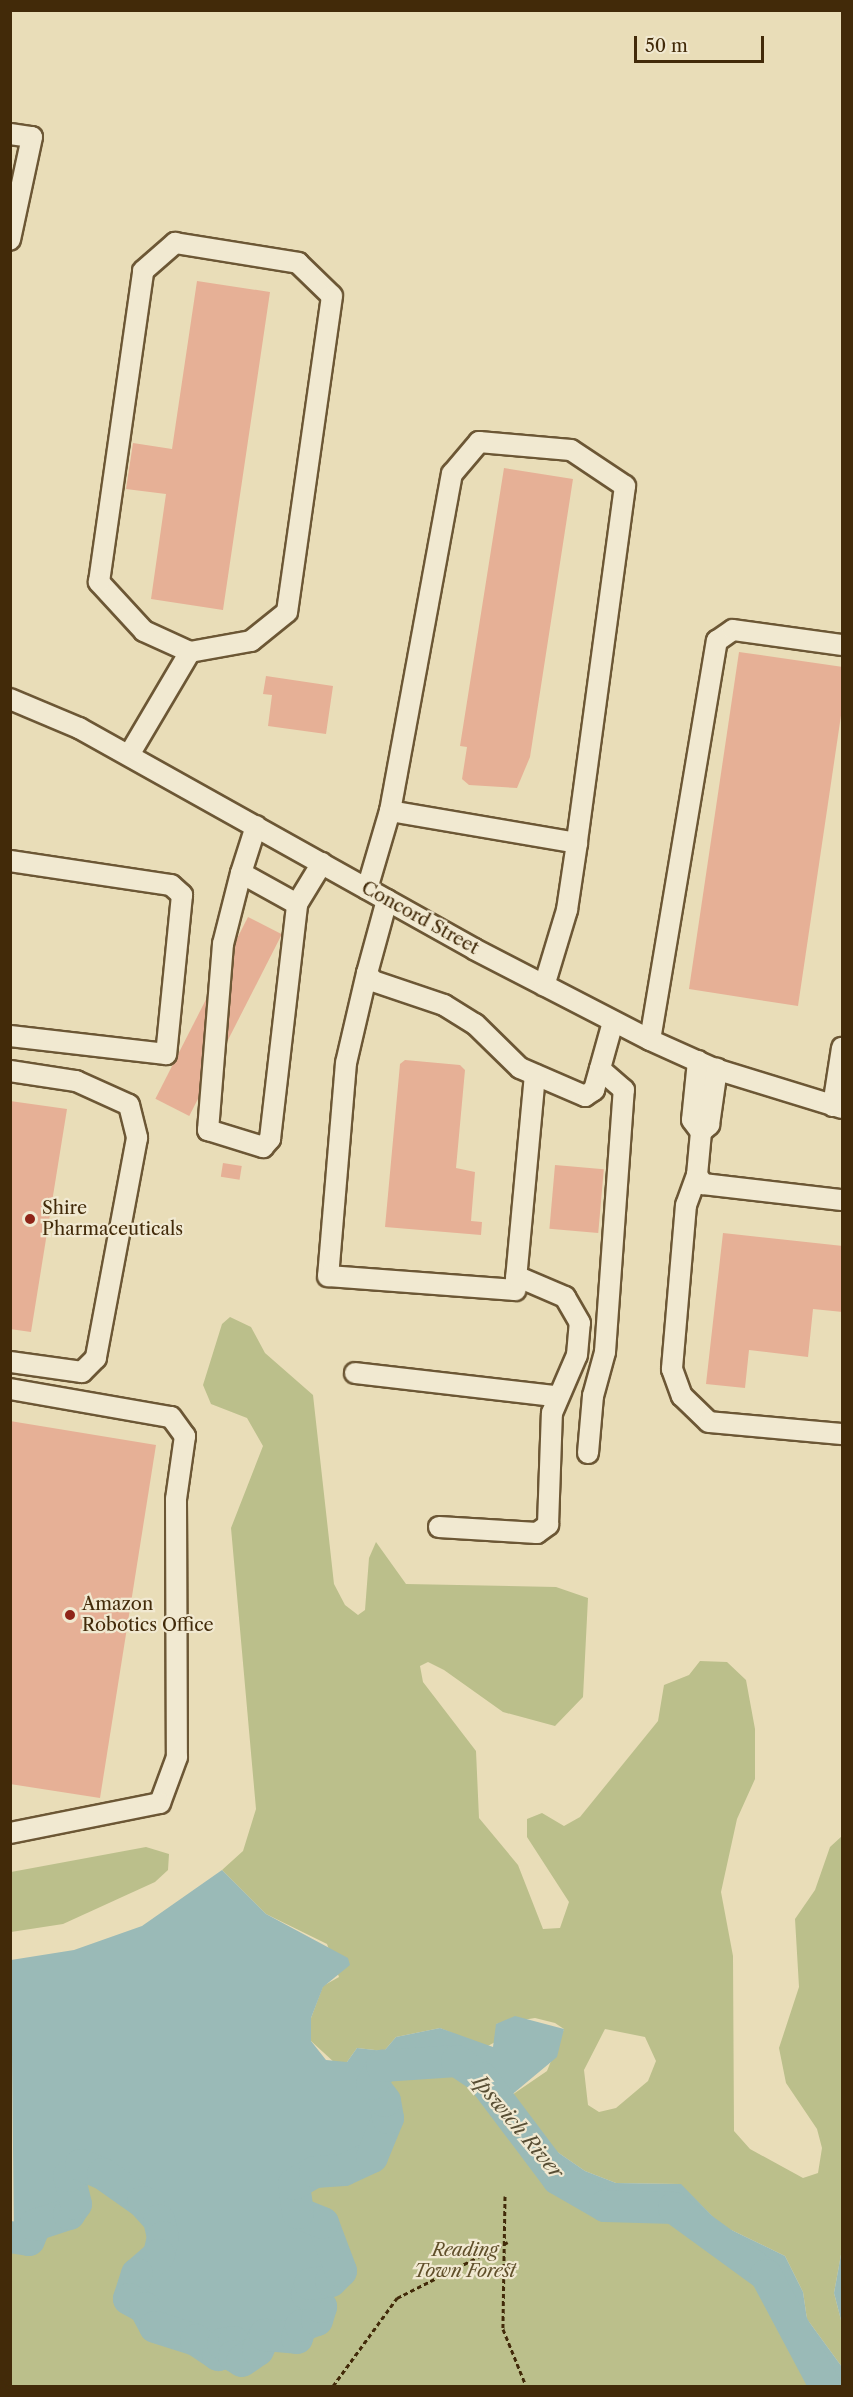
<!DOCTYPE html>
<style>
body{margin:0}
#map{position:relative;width:853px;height:2397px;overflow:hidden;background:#e9ddb8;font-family:"Libre Caslon Text",serif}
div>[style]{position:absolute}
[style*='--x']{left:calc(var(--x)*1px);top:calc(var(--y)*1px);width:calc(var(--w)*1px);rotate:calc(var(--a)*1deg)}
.green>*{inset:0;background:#bbbf8b}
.water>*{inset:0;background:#9abab7}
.river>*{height:32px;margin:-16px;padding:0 16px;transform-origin:16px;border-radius:16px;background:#9abab7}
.building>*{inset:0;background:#e6b096;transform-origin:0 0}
.path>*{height:3px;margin-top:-1.5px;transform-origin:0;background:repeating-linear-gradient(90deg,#422a09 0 4.5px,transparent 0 7.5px)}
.roads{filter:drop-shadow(2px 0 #6c5735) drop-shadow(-2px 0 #6c5735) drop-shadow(0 2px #6c5735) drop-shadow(0 -2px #6c5735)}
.minor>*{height:20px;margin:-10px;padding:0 10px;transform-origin:10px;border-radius:10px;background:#f1e9d1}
.dots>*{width:16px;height:16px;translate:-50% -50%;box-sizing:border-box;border:3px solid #f1e9d1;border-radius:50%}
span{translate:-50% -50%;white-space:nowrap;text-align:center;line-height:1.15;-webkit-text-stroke:4.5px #f1e9d1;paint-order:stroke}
.street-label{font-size:18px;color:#422a09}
.poi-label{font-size:18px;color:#422a09}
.left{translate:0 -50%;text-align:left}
.park-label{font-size:18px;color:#604f2a;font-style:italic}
.water-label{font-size:20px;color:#584e34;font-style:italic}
.frame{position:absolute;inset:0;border:12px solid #422a09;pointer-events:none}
.scale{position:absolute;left:634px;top:36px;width:130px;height:27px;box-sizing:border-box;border:3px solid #422a09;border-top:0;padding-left:8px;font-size:18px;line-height:21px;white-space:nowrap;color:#422a09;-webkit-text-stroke:4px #f1e9d1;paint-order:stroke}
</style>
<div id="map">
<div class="green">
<i style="clip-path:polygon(evenodd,230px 1317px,251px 1327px,265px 1353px,313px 1395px,334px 1584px,345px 1605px,358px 1615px,365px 1610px,369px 1558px,376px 1542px,406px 1584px,556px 1587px,588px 1598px,583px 1697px,555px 1726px,503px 1712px,444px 1670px,428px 1662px,420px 1666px,423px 1682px,476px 1751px,479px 1818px,518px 1865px,543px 1929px,560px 1928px,569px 1902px,527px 1837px,527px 1819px,542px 1813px,564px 1826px,580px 1817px,658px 1721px,664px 1685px,689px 1675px,700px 1661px,727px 1662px,746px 1680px,755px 1729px,755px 1779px,737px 1819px,721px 1892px,733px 1956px,734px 2131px,750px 2149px,803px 2178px,818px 2173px,822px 2148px,817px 2129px,786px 2083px,779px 2048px,799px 1987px,795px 1919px,815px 1890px,830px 1847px,842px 1836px,842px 2249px,834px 2293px,842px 2324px,842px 2367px,807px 2319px,803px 2292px,785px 2256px,721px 2225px,680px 2184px,616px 2183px,585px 2171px,537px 2138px,509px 2105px,509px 2097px,547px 2071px,564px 2029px,555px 2023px,535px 2018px,496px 2024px,497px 2041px,486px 2047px,440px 2028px,396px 2037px,384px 2051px,357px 2048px,347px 2062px,336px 2064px,311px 2041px,311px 2018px,323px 1986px,339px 1977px,327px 1944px,266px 1914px,222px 1870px,243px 1851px,256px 1809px,231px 1528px,263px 1446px,247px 1418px,211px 1404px,203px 1385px,222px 1324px,230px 1317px,605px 2029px,645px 2037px,656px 2061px,648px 2081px,616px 2108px,599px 2112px,588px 2105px,584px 2070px,605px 2029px)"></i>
<i style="clip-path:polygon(146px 1847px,169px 1854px,168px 1870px,155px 1882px,63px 1924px,11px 1932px,11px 1872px)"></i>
<i style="clip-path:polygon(457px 2061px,482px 2078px,558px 2179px,624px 2209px,674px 2208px,766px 2275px,825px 2386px,11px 2386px,10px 2237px,55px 2222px,76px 2204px,69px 2176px,81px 2165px,120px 2183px,159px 2220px,159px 2255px,137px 2274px,136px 2303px,145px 2308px,155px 2327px,196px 2340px,218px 2355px,228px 2342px,250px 2352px,258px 2350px,265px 2335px,296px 2338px,301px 2326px,317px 2320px,307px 2294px,335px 2251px,323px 2223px,298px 2213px,294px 2184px,315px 2172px,344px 2170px,372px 2157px,385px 2101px,372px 2084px,382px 2066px)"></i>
</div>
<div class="water">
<i style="clip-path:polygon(222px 1870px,266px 1914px,348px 1958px,350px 1965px,323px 1987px,311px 2018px,311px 2041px,326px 2060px,347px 2062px,357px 2048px,384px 2051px,396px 2037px,440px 2028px,493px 2047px,496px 2024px,515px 2016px,564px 2029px,557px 2057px,509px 2097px,509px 2105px,537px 2138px,585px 2171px,616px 2183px,681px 2184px,721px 2225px,785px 2256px,803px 2292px,807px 2319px,842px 2367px,842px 2386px,825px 2386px,797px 2338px,790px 2315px,758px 2268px,743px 2263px,674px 2208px,605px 2206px,558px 2179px,482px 2078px,457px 2061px,382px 2066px,372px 2084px,385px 2101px,388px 2118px,372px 2157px,344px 2170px,315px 2172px,294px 2184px,298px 2213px,323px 2223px,341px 2271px,331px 2281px,310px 2284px,307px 2294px,321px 2307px,317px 2320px,301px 2326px,297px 2338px,265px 2335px,258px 2350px,242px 2361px,234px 2356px,234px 2342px,223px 2344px,218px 2355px,196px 2340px,155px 2327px,145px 2308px,129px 2299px,137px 2274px,159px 2255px,163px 2237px,159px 2220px,143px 2202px,103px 2174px,80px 2165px,69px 2176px,76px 2204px,69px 2214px,35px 2225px,29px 2240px,14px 2240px,11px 1960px,74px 1950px,142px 1926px)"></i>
<i style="clip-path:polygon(842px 2249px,842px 2324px,834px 2293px)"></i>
</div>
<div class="river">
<i style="--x:10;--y:2237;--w:19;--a:9"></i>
<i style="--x:29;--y:2240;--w:16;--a:-68"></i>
<i style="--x:35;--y:2225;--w:36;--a:-18"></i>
<i style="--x:69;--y:2214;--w:12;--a:-55"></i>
<i style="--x:76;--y:2204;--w:29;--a:-104"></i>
<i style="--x:69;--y:2176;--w:16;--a:-43"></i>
<i style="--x:81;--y:2165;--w:24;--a:22"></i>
<i style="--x:103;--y:2174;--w:49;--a:35"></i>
<i style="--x:143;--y:2202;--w:24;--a:48"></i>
<i style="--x:159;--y:2220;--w:17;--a:77"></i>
<i style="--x:163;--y:2237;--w:18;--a:103"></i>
<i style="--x:159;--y:2255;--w:29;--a:139"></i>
<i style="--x:137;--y:2274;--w:26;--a:108"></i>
<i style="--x:129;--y:2299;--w:18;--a:29"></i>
<i style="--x:145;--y:2308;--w:21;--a:62"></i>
<i style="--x:155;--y:2327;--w:43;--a:17.6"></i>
<i style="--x:196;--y:2340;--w:27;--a:34"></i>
<i style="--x:218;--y:2355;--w:12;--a:-66"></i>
<i style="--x:223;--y:2344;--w:11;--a:-10"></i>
<i style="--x:234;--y:2342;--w:14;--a:90"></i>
<i style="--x:234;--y:2356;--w:9;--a:32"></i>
<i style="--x:242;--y:2361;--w:19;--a:-35"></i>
<i style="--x:258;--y:2350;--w:17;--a:-65"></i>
<i style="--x:265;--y:2335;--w:32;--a:5"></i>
<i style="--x:297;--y:2338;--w:13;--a:-72"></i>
<i style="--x:301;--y:2326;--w:17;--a:-21"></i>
<i style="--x:317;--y:2320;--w:14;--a:-73"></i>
<i style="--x:321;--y:2307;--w:19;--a:-137"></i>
<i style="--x:307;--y:2294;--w:10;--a:-73"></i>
<i style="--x:310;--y:2284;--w:21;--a:-8"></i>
<i style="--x:331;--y:2281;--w:14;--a:-45"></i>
<i style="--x:341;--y:2271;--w:51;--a:-110.6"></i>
<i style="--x:323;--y:2223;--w:27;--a:-158"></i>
<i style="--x:298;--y:2213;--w:29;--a:-98"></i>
<i style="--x:294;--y:2184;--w:24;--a:-30"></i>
<i style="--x:315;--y:2172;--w:29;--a:-4"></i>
<i style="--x:344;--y:2170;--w:31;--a:-25"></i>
<i style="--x:372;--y:2157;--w:42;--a:-67.7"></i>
<i style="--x:388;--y:2118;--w:17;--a:-100"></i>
<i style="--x:385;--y:2101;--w:21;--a:-127"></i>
<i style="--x:372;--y:2084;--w:21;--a:-61"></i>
<i style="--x:382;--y:2066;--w:75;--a:-3.8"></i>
<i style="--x:457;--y:2061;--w:30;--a:34"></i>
<i style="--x:482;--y:2078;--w:126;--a:53"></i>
<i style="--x:558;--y:2179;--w:54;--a:29.9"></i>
<i style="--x:605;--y:2206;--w:69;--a:1.7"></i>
<i style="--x:674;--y:2208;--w:114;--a:36.1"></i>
<i style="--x:766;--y:2275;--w:126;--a:62"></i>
</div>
<div class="building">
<i style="clip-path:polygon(197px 281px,270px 292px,223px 610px,151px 599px,166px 494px,126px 489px,133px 443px,172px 449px)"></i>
<i style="clip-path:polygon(504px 468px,573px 479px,530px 757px,517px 788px,469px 785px,462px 779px,467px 747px,460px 746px)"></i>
<i style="clip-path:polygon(739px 652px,843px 667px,843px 702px,798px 1006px,689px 989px)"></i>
<i style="clip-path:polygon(266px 676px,333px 686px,326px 734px,268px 726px,272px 695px,263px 694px)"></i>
<i style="left:248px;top:917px;width:38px;height:204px;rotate:27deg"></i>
<i style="clip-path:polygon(405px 1060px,460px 1065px,465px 1070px,456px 1168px,475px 1172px,471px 1221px,482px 1222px,481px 1235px,385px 1227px,400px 1064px)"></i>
<i style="clip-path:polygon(10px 1101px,67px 1109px,31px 1332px,10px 1329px)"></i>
<i style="left:223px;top:1163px;width:19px;height:14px;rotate:9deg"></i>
<i style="left:555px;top:1165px;width:49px;height:64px;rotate:5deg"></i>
<i style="clip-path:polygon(723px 1233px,843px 1246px,843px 1312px,813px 1309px,808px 1357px,749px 1350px,745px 1388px,706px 1384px)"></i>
<i style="clip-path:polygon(10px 1421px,156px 1445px,100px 1798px,10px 1784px)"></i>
</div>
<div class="path">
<i style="--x:505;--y:2196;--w:133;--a:90.9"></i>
<i style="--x:503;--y:2329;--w:61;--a:68"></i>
<i style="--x:333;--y:2386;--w:109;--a:-54"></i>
<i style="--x:397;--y:2298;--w:124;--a:-26.8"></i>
<i style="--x:421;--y:2386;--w:22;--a:0"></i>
</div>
<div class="roads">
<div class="minor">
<i style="--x:10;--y:134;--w:22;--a:8"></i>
<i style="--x:32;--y:137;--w:105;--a:102.1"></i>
<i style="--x:10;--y:699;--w:75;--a:22.8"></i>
<i style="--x:79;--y:728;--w:453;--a:29.2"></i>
<i style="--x:474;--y:949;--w:198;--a:27.3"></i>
<i style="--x:650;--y:1040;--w:68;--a:24.3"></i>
<i style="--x:712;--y:1068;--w:136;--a:17.1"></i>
<i style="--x:129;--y:755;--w:120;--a:-59.4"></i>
<i style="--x:190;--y:652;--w:51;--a:-155.5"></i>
<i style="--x:144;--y:631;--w:67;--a:-132.6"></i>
<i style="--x:99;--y:582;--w:314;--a:-81.9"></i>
<i style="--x:143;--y:271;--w:43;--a:-41.2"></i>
<i style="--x:175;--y:243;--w:125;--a:9.2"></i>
<i style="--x:298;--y:263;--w:47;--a:44.1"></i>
<i style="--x:332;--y:296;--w:319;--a:98.1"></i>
<i style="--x:287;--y:612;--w:46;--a:141.1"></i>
<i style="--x:251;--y:641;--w:62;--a:169.8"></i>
<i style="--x:390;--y:811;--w:343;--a:-79.6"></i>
<i style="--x:452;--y:474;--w:42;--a:-49.8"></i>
<i style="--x:479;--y:442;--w:92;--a:5"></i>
<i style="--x:571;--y:450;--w:65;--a:33.7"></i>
<i style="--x:625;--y:486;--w:360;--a:97.7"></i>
<i style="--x:256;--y:826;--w:49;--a:107.7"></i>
<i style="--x:241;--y:873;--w:64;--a:29"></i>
<i style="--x:297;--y:904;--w:48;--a:-58.6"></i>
<i style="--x:10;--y:861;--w:163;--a:8.5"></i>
<i style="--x:171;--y:885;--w:15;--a:42"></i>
<i style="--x:182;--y:895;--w:160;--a:95.7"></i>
<i style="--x:166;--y:1054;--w:157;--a:-173.4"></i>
<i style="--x:241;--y:873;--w:73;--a:104.2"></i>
<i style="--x:223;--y:944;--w:187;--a:94.6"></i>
<i style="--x:208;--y:1130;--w:58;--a:17.2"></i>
<i style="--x:263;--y:1147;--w:11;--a:-49"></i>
<i style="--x:270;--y:1139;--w:237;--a:-83.4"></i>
<i style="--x:367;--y:889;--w:81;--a:-73.6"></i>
<i style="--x:390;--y:811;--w:190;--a:9.7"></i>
<i style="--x:577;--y:843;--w:68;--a:98.5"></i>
<i style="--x:567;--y:910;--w:79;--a:106.8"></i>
<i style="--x:387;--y:900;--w:76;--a:105.3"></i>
<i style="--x:367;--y:973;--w:10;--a:53"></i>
<i style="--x:373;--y:981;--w:75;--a:18.7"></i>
<i style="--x:444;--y:1005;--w:36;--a:32"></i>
<i style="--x:475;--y:1024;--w:63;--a:44.4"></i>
<i style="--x:520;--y:1068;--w:71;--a:23.3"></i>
<i style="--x:585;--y:1096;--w:11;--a:-34"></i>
<i style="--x:594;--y:1090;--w:71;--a:-74.4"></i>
<i style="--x:367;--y:973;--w:92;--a:103.1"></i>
<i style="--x:346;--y:1063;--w:214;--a:94.8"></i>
<i style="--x:328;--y:1276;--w:188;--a:4.3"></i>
<i style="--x:515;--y:1290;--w:216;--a:-84.7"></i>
<i style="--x:650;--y:1040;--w:405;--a:-80.5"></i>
<i style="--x:717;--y:641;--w:19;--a:-35"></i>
<i style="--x:733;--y:630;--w:110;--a:7.8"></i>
<i style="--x:698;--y:1061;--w:59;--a:95.8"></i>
<i style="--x:692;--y:1120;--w:15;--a:53"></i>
<i style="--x:701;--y:1132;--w:11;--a:-41"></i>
<i style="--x:709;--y:1125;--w:57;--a:-81.9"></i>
<i style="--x:10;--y:1071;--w:67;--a:8.6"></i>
<i style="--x:76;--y:1081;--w:58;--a:24.4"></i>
<i style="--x:129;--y:1105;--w:34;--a:76"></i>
<i style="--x:137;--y:1138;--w:224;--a:100.6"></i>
<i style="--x:96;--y:1358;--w:20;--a:135"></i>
<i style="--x:82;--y:1372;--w:73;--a:-172.1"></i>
<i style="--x:833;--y:1106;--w:59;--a:-81.2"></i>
<i style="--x:701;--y:1132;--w:43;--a:95.3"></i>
<i style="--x:697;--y:1175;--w:11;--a:56"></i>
<i style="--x:703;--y:1184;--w:140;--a:6.6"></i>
<i style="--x:697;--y:1175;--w:32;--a:110"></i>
<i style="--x:686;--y:1205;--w:165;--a:94.9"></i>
<i style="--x:672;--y:1369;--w:29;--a:70"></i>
<i style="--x:682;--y:1396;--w:37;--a:44"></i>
<i style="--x:709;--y:1422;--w:134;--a:5.2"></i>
<i style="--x:355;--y:1373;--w:201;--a:6.6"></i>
<i style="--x:10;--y:1389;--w:163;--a:9.9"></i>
<i style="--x:171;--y:1417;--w:24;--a:54"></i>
<i style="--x:185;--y:1436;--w:64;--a:98.1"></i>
<i style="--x:176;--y:1499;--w:258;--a:89.8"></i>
<i style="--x:177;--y:1757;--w:49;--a:110.3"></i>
<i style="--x:160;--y:1803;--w:153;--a:168.7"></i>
<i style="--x:588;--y:1453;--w:57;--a:-85"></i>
<i style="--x:593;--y:1396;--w:46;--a:-74.7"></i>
<i style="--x:605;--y:1352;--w:263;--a:-85.9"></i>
<i style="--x:624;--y:1090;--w:32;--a:-139"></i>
<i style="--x:439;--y:1527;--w:98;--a:3.5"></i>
<i style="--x:537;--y:1533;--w:14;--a:-36"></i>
<i style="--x:548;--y:1525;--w:112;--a:-88"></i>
<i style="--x:552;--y:1413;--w:63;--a:-66.7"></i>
<i style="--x:577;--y:1355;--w:32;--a:-85"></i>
<i style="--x:580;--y:1323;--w:30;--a:-120"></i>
<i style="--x:565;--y:1297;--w:53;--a:-156.8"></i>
</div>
</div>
<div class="dots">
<i style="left:30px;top:1219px;background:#8f2418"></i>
<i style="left:70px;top:1615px;background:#8f2418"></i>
</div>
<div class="street-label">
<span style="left:420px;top:918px;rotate:29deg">Concord Street</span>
</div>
<div class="poi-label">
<span class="left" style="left:42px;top:1219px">Shire<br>Pharmaceuticals</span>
<span class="left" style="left:82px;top:1615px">Amazon<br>Robotics Office</span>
</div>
<div class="park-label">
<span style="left:465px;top:2261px">Reading<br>Town Forest</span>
</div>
<div class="water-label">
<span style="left:518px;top:2127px;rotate:50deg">Ipswich River</span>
</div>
<div class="frame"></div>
<div class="scale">50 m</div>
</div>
